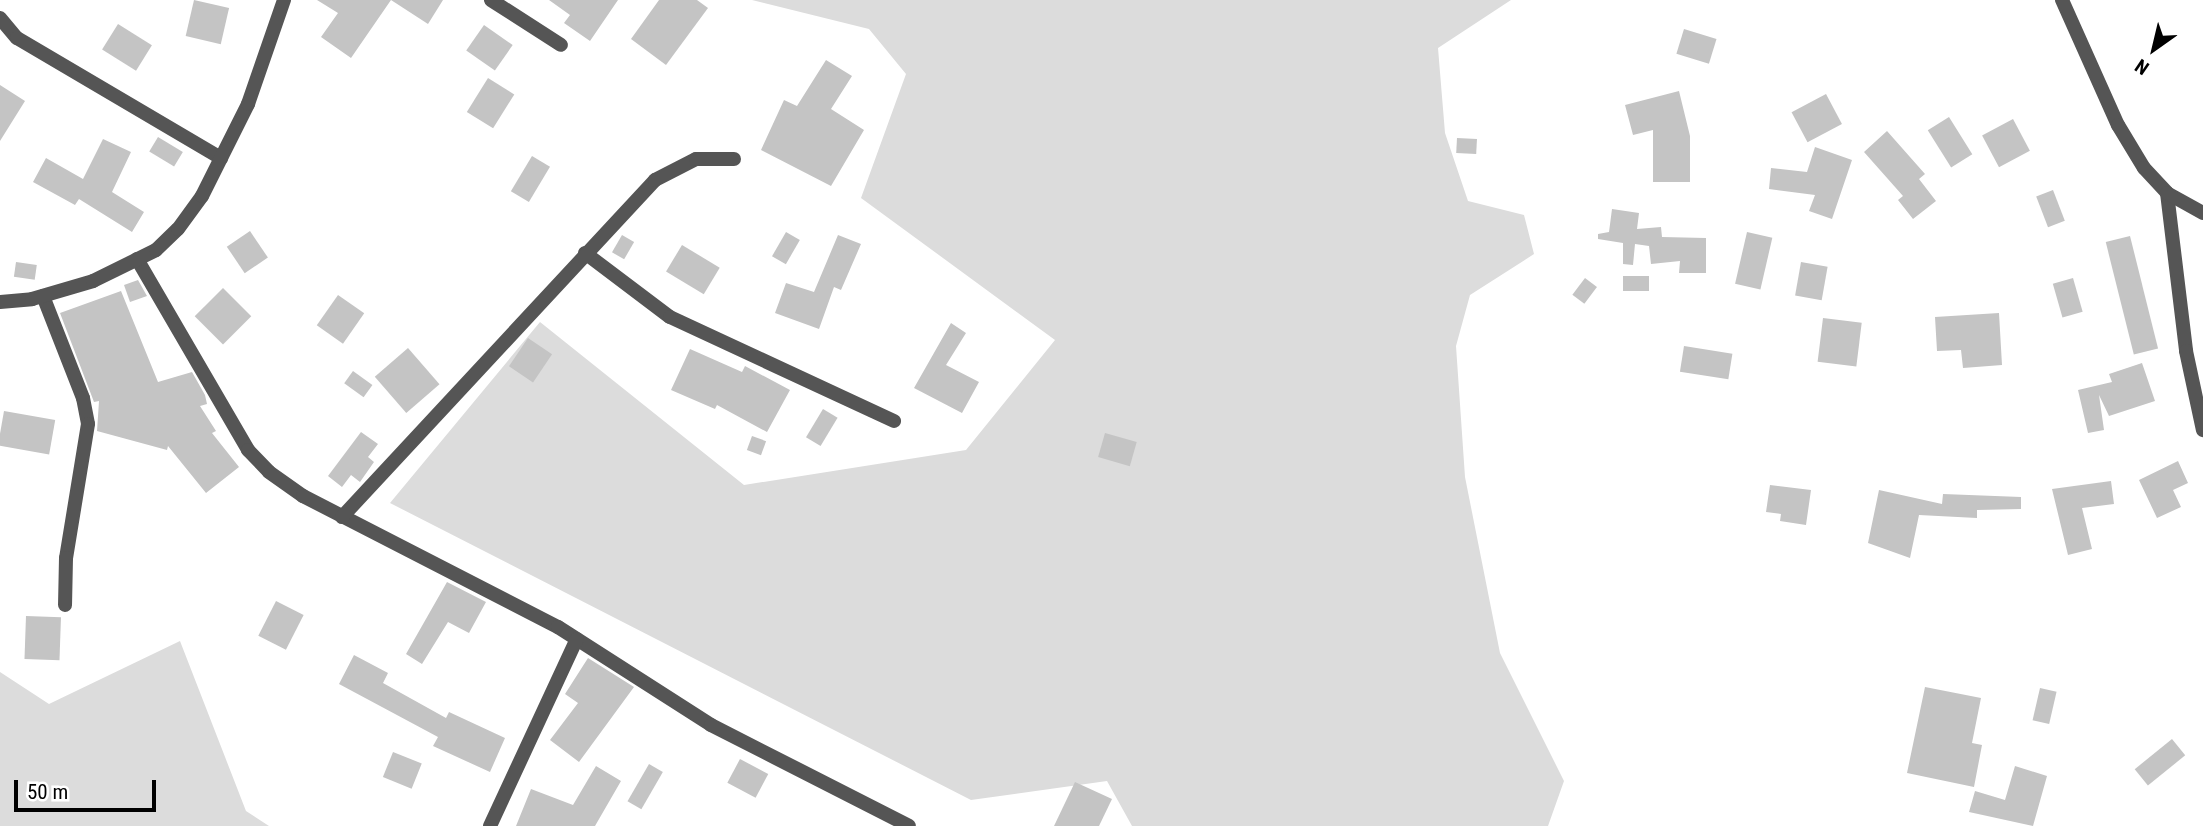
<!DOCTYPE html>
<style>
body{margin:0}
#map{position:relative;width:2203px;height:826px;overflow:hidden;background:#fff;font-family:"Roboto Condensed",sans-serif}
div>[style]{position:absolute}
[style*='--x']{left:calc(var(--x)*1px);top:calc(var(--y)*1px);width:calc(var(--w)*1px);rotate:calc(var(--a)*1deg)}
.green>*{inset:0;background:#dcdcdc}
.building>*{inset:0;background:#c4c4c4;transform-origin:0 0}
.minor>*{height:14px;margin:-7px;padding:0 7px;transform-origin:7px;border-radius:7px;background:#555}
.tertiary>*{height:14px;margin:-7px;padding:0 7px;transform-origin:7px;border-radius:7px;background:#555}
span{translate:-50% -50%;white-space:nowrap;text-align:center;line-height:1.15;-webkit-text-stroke:7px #fff;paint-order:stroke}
.north{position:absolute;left:2119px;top:14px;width:70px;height:70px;-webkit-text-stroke:5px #fff;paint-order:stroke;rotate:214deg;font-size:19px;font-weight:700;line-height:28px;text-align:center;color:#000}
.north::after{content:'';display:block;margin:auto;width:24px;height:32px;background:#000;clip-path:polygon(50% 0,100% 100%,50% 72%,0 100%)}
.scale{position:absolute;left:14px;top:780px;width:142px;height:32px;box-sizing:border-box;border:4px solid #000;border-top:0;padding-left:9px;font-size:21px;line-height:24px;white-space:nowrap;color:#000;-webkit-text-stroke:5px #fff;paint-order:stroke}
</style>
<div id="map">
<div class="green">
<i style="clip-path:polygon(752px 0,1511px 0,1438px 48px,1445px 133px,1468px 201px,1524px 215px,1534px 254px,1470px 295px,1456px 346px,1465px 477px,1500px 653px,1564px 781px,1548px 826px,1132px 826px,1107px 781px,971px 800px,390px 503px,540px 322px,744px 485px,966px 450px,1055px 340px,861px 198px,906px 74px,869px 29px)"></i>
<i style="clip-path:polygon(180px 641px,246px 811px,269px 826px,0 826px,0 672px,49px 704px)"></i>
</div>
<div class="building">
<i style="left:194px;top:0;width:36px;height:37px;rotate:13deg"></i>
<i style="clip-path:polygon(317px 0,391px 0,351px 58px,321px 37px,338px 13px)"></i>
<i style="clip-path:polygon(391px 0,443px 0,428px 24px)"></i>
<i style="clip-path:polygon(549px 0,618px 0,590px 41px,564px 23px,570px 15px)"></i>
<i style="clip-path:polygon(659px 0,697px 0,708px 8px,666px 65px,631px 39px)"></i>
<i style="left:118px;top:24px;width:40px;height:30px;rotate:32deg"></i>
<i style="left:484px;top:25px;width:35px;height:31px;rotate:35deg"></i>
<i style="left:1684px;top:29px;width:34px;height:26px;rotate:17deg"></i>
<i style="clip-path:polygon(826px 60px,852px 76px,831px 109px,864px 130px,831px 186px,761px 150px,784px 100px,797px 106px)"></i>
<i style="left:488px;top:78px;width:31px;height:40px;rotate:32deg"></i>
<i style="clip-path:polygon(0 85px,25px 101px,0 141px)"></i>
<i style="clip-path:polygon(1679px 91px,1690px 136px,1690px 182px,1653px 182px,1653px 130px,1633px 135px,1625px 105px)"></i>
<i style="left:1826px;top:94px;width:34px;height:39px;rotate:62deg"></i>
<i style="left:1949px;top:117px;width:44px;height:25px;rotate:58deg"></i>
<i style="left:2013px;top:119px;width:36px;height:35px;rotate:62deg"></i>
<i style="clip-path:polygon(1887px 131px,1925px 174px,1919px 179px,1936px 201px,1913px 219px,1898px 200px,1903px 196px,1864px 152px)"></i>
<i style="left:158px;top:137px;width:29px;height:17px;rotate:31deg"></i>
<i style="left:1457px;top:138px;width:20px;height:15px;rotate:3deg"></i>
<i style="clip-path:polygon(103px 139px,131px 152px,112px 192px,144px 212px,132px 232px,79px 199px,75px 205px,33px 182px,46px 158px,83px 179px)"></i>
<i style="clip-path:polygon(1815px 147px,1852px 160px,1832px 219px,1809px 211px,1815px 195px,1769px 189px,1771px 168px,1807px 172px)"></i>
<i style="left:532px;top:156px;width:21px;height:41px;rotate:31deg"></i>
<i style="left:2053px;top:190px;width:33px;height:18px;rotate:69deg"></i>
<i style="clip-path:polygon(1612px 209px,1639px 213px,1637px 229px,1661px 227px,1662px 237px,1706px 238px,1706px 273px,1679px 273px,1680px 261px,1651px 264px,1649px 246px,1635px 244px,1633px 265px,1623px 264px,1623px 243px,1598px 239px,1598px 234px,1609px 232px)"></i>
<i style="left:250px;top:231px;width:32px;height:28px;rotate:56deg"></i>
<i style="left:786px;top:232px;width:16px;height:28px;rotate:30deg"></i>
<i style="left:1747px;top:232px;width:26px;height:53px;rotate:13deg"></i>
<i style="left:622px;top:235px;width:14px;height:20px;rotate:30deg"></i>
<i style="clip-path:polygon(838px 235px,861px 244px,841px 290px,834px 287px,819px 329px,775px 313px,786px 283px,814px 292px)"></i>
<i style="left:2130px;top:236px;width:116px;height:25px;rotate:76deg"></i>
<i style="left:682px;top:245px;width:44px;height:31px;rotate:31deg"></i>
<i style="left:16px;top:262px;width:21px;height:15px;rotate:8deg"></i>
<i style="left:1801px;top:262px;width:27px;height:34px;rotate:10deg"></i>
<i style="left:1623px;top:276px;width:26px;height:15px"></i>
<i style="left:1585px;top:278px;width:15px;height:21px;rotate:37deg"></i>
<i style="left:2073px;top:278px;width:35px;height:21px;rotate:74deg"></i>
<i style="clip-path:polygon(138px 280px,147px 296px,130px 302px,124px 285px)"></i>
<i style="left:223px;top:288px;width:40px;height:40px;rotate:45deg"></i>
<i style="clip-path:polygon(121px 291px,158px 382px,192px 372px,205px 395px,207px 404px,200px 406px,216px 431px,212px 433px,239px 467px,206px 493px,168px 446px,167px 450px,97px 431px,99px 401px,94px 402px,60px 313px)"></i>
<i style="left:338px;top:295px;width:32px;height:37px;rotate:35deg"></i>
<i style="clip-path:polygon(1999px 313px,2002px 365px,1963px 368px,1961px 350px,1937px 351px,1935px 317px)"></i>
<i style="left:1823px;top:318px;width:39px;height:44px;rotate:7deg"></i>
<i style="clip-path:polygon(951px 323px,966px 333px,946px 365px,979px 382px,962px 413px,914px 388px)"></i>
<i style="left:528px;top:338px;width:29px;height:34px;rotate:34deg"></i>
<i style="left:1684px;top:346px;width:49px;height:26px;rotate:9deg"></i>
<i style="left:408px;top:348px;width:48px;height:44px;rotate:49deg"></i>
<i style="clip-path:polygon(690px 349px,742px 372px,745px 366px,790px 390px,767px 432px,717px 405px,715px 409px,671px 390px)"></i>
<i style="clip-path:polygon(2142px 363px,2155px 401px,2109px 416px,2099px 395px,2104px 430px,2088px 433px,2078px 390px,2112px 382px,2109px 374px)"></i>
<i style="left:353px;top:371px;width:24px;height:15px;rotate:36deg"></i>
<i style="left:823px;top:409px;width:17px;height:33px;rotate:31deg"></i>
<i style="left:4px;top:411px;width:52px;height:35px;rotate:10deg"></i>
<i style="clip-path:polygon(361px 432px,378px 444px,368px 457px,374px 462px,360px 482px,351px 475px,342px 487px,328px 476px)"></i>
<i style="left:1105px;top:433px;width:33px;height:25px;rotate:16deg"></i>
<i style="left:752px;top:436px;width:15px;height:15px;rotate:20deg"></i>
<i style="clip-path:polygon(2178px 461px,2188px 483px,2173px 490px,2181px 507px,2157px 518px,2139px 480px)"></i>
<i style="clip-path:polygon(2111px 481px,2114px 504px,2082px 508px,2092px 549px,2068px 555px,2052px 489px)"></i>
<i style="clip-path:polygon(1770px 485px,1811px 490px,1806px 525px,1780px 521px,1781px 514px,1766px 512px)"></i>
<i style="clip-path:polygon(1879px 490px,1942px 504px,1943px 494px,2021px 497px,2021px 509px,1977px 510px,1977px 518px,1919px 515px,1910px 558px,1868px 543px)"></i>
<i style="clip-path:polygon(447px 582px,486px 602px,469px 633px,448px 622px,422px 664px,406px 654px)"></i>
<i style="left:276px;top:601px;width:31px;height:39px;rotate:27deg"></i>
<i style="left:26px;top:616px;width:35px;height:43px;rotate:2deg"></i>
<i style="clip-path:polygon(354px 655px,388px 673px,383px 683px,446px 718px,449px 712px,505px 738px,490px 772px,433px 746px,438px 737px,339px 684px)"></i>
<i style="clip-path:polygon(588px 658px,634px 687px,579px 762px,550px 740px,578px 703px,565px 694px)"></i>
<i style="clip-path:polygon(1925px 687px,1981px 698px,1972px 743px,1982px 745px,1974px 787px,1907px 773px)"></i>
<i style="left:2040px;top:688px;width:17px;height:33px;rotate:13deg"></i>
<i style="left:2172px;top:739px;width:21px;height:48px;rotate:51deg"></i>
<i style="left:393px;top:752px;width:31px;height:27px;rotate:22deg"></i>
<i style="left:740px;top:759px;width:32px;height:27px;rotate:28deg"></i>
<i style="left:649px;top:764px;width:16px;height:43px;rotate:30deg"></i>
<i style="clip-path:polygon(596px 766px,621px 781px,595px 826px,516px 826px,531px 789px,573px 805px)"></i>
<i style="clip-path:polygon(2015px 766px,2047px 776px,2033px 826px,1969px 812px,1975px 791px,2005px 800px)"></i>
<i style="clip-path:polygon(1075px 782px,1112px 799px,1099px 826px,1054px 826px)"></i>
</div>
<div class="minor">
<i style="--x:491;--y:0;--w:83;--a:32.7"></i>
<i style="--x:0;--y:18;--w:26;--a:50"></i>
<i style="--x:17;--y:38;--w:237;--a:30.5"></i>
<i style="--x:2167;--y:193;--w:159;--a:83.1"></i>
<i style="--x:2186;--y:351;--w:81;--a:77.9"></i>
<i style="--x:585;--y:253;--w:106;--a:37"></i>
<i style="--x:670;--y:317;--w:247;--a:24.9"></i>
<i style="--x:137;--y:259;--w:221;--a:59.8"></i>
<i style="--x:248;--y:450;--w:30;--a:46"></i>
<i style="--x:269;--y:472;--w:42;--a:35.2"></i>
<i style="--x:303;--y:496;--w:287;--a:27.2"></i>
<i style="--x:558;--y:627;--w:182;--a:32.6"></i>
<i style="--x:711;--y:725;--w:222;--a:27"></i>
<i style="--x:43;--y:296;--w:110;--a:68.6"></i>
<i style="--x:83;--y:398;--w:26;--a:79"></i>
<i style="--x:88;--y:424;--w:136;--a:99.3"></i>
<i style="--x:66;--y:558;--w:47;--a:91.2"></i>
<i style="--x:342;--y:517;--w:460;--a:-47.1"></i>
<i style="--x:655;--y:180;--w:46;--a:-27.1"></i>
<i style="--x:696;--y:159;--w:38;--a:0"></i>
<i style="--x:490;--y:826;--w:206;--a:-65.1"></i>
</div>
<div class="tertiary">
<i style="--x:2062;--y:0;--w:137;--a:65.9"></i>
<i style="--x:2118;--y:125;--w:50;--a:58.8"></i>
<i style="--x:2144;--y:168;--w:34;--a:47"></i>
<i style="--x:2167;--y:193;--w:41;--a:29.1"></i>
<i style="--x:0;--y:302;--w:32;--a:-5"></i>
<i style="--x:32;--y:299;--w:64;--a:-16.4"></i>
<i style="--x:93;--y:281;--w:70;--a:-26.2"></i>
<i style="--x:156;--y:250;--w:30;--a:-44"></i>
<i style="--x:178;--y:229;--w:41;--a:-54"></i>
<i style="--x:202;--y:196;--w:103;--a:-63.4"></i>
<i style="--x:248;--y:104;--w:110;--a:-70.9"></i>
</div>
<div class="north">N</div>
<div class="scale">50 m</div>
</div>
